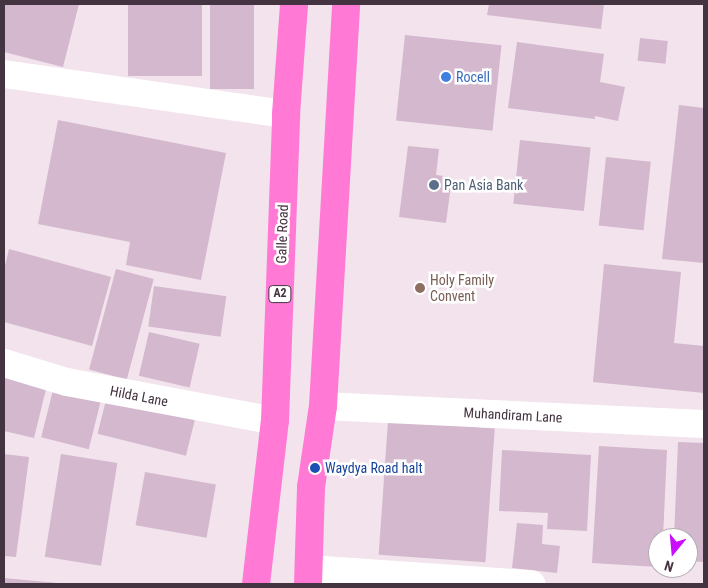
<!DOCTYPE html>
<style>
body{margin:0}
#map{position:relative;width:708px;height:588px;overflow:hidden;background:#f2e3ed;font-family:"Roboto Condensed",sans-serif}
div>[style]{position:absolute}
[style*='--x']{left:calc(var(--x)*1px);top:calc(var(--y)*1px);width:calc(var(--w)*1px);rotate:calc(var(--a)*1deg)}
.building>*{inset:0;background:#d4b8ce;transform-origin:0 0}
.minor>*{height:28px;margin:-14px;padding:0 14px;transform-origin:14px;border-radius:14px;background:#fff}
.trunk>*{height:28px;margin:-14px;padding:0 14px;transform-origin:14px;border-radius:14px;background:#ff79d5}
.dots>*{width:14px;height:14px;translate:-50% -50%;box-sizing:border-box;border:2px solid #fff;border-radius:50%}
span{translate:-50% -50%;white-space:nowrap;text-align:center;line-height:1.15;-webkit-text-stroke:5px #fff;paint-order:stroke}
.shield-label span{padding:1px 4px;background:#fff;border:1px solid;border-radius:4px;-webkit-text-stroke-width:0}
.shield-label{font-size:12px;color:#443340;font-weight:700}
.shop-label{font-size:14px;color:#366cbe}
.left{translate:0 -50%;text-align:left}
.service-label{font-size:14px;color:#4e5e75}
.street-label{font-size:14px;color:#443340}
.education-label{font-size:14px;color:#785e54}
.transit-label{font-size:14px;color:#164399}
.frame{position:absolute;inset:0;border:5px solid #443340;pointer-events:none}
.north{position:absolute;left:648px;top:528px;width:50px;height:50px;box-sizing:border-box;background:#fff;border:1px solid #b4adb3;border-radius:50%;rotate:197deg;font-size:14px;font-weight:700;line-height:20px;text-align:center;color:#443340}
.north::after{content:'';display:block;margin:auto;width:18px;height:22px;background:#c90eff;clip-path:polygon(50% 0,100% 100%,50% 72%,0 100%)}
</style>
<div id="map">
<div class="building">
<i style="clip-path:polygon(4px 4px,79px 4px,63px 67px,4px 52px)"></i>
<i style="left:128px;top:4px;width:74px;height:72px"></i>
<i style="left:210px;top:4px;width:44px;height:85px"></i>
<i style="clip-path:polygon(489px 4px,604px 4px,601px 29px,487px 15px)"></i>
<i style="left:405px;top:35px;width:97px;height:86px;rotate:6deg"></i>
<i style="left:640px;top:38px;width:28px;height:23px;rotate:6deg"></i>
<i style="clip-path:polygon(517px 42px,604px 54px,600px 82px,625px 87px,618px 121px,595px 116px,595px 119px,508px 108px)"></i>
<i style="clip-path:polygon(679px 105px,704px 108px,704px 263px,662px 259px)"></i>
<i style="clip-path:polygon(58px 120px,226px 153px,201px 280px,126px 265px,130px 242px,38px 224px)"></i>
<i style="left:520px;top:140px;width:71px;height:64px;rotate:6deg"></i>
<i style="clip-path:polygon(408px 146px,439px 149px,436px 175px,452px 177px,446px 223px,399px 217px)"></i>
<i style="left:606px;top:157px;width:45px;height:69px;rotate:6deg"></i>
<i style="clip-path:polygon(9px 249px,111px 277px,92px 346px,4px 322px,4px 270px)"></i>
<i style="clip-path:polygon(604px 264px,681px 272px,674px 343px,704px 346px,704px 393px,593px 382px)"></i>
<i style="left:116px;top:269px;width:39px;height:104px;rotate:15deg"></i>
<i style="left:154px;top:286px;width:73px;height:41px;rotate:8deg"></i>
<i style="left:149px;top:332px;width:52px;height:45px;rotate:13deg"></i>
<i style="clip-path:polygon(4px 369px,48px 381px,34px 438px,4px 431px)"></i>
<i style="left:55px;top:382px;width:49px;height:57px;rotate:14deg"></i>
<i style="left:107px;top:396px;width:91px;height:39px;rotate:14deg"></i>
<i style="left:388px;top:421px;width:107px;height:134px;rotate:4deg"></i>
<i style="clip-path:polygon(678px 442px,704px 443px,704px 562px,688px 561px,688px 538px,674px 538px)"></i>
<i style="clip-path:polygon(599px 446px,667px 450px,663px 538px,658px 538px,658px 567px,592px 563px)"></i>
<i style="clip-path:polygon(502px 450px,591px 455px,587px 531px,547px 529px,548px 513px,499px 511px)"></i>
<i style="clip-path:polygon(4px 454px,29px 457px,16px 557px,4px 556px)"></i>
<i style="left:61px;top:454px;width:57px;height:104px;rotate:9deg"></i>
<i style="left:145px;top:472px;width:72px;height:54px;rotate:10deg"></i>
<i style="clip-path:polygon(517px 523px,543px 525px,542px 544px,560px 546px,557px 573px,512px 568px)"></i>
<i style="clip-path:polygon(4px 578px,58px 583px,58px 584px,4px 584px)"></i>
</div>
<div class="minor">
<i style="--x:4;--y:74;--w:285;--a:8.1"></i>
<i style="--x:4;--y:363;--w:66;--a:16.8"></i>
<i style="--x:67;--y:382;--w:212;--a:10.6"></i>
<i style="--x:323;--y:406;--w:381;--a:2.7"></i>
<i style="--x:309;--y:569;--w:223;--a:3.9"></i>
</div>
<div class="trunk">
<i style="--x:256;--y:584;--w:164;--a:-83.4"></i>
<i style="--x:275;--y:421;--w:307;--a:-87.9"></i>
<i style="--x:286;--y:114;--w:110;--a:-85.8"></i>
<i style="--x:308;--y:584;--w:97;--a:-88.2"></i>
<i style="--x:311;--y:487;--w:82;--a:-81.6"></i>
<i style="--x:323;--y:406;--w:403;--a:-86.7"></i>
</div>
<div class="dots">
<i style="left:446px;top:77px;background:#3f7fe0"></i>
<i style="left:434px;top:185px;background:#5c6f8a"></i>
<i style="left:420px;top:288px;background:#8d6e63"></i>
<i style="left:315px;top:468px;background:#1a4fb4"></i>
</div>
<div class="shield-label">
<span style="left:280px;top:294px">A2</span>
</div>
<div class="shop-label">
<span class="left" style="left:456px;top:77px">Rocell</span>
</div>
<div class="service-label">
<span class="left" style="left:444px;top:185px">Pan Asia Bank</span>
</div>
<div class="street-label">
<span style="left:282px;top:234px;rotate:-88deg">Galle Road</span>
<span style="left:139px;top:396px;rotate:11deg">Hilda Lane</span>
<span style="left:513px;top:415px;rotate:3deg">Muhandiram Lane</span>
</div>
<div class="education-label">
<span class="left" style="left:430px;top:288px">Holy Family<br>Convent</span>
</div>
<div class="transit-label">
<span class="left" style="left:325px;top:468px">Waydya Road halt</span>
</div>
<div class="frame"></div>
<div class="north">N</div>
</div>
